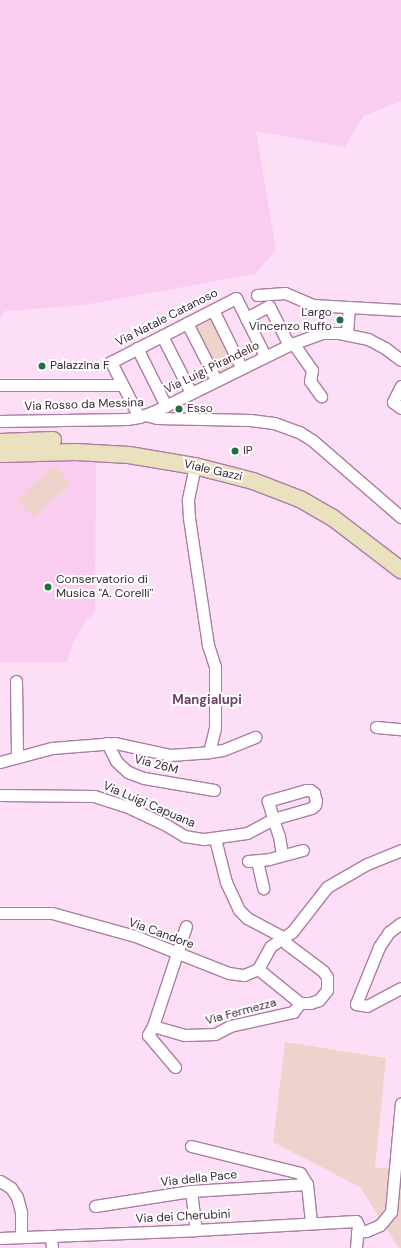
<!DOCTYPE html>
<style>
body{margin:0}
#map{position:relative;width:401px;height:1248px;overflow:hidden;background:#fcdef6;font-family:"DM Sans",sans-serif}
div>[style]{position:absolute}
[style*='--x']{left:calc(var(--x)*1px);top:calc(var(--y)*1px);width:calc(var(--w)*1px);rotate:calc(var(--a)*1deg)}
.built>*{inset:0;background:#f9ccf0}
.green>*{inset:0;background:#eed3cd;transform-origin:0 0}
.roads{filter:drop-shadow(1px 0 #ac7da3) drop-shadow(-1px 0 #ac7da3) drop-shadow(0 1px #ac7da3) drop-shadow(0 -1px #ac7da3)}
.minor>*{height:11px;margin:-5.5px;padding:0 5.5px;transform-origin:5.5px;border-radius:5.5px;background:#fff}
.secondary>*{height:16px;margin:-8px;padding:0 8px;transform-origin:8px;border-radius:8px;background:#eae1bf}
.dots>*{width:11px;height:11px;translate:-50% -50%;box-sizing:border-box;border:2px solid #fff;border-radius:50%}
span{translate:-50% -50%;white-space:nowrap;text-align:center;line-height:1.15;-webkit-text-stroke:4px #fff;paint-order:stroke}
.poi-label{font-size:12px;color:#3b2737}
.right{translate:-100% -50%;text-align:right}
.left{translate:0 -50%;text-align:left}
.street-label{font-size:12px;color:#3b2737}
.neighbourhood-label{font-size:13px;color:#6e4367;font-weight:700}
</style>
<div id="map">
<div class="built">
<i style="clip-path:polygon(0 0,401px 0,401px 101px,363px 116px,345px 147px,256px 131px,276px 250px,255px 274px,84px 305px,5px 311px,0 318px)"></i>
<i style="clip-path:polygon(66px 460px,96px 462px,95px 611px,86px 621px,73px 643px,67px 662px,0 662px,0 461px)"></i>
</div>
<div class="green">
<i style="left:213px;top:310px;width:64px;height:29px;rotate:64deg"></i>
<i style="left:54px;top:465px;width:25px;height:51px;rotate:47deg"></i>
<i style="clip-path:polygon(285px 1042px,386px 1058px,375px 1168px,401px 1167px,401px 1248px,399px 1248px,360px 1187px,273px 1142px)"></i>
</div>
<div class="roads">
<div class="minor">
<i style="--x:257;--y:295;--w:28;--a:-4"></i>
<i style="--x:285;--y:293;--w:30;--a:23"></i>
<i style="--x:313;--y:305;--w:88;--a:3.3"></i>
<i style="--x:213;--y:310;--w:64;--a:63.8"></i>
<i style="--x:246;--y:318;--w:26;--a:-28"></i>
<i style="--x:269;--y:306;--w:44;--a:62.9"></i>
<i style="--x:187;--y:323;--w:64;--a:63"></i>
<i style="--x:347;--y:334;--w:27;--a:-86"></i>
<i style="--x:162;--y:336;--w:64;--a:63"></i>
<i style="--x:293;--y:343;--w:33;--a:55"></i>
<i style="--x:312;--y:370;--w:11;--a:100"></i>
<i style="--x:310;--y:381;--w:19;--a:54"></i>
<i style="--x:137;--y:348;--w:65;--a:63.4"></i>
<i style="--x:0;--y:385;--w:122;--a:0"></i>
<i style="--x:401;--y:386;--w:18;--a:117"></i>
<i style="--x:393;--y:402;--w:10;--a:37"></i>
<i style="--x:145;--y:415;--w:12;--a:14"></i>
<i style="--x:157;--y:418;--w:93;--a:1.2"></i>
<i style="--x:250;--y:420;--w:24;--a:7"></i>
<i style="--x:274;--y:423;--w:27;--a:20"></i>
<i style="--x:299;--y:432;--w:15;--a:32"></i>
<i style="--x:312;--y:440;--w:118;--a:40.9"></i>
<i style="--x:139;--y:417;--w:62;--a:-117"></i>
<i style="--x:111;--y:362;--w:140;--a:-27.1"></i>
<i style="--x:236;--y:298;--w:65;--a:63.4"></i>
<i style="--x:0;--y:421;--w:127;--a:-0.9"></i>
<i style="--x:127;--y:419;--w:12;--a:-9"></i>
<i style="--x:139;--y:417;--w:15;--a:-20"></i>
<i style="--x:153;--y:412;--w:152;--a:-26.2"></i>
<i style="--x:289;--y:345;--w:35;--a:-20"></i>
<i style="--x:322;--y:333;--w:17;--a:0"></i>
<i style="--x:339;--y:333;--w:30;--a:12"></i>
<i style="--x:368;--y:339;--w:19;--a:28"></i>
<i style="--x:385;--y:348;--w:20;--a:37"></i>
<i style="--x:195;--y:466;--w:35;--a:102"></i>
<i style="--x:188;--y:500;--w:18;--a:87"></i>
<i style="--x:189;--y:518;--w:128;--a:81.5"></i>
<i style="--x:208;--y:645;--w:23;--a:72"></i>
<i style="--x:215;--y:667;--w:61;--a:90"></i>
<i style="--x:215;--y:728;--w:25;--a:104"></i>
<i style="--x:16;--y:681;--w:76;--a:89.2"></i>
<i style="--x:376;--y:727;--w:25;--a:5"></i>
<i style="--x:107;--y:743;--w:20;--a:63"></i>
<i style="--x:116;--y:761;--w:16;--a:43"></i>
<i style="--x:128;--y:772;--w:17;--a:21"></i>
<i style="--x:144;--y:778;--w:71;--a:9.7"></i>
<i style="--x:0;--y:762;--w:54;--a:-15.1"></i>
<i style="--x:52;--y:748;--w:63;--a:-4.5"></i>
<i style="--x:115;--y:743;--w:56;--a:12.3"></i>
<i style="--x:170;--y:755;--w:39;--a:-4"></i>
<i style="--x:209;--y:752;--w:14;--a:-8"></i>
<i style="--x:223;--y:750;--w:35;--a:-22"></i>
<i style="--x:0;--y:795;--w:94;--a:0.6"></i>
<i style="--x:94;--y:796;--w:38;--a:18"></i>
<i style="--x:130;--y:808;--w:40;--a:25"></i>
<i style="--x:166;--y:825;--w:21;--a:31"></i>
<i style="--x:184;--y:836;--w:20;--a:9"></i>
<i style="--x:204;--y:839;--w:43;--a:-7.9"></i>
<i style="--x:247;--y:833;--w:30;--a:-28"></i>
<i style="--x:273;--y:819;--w:40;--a:-16"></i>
<i style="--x:311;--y:808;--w:5;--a:-37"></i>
<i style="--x:315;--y:805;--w:4;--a:-76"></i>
<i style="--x:316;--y:801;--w:8;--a:-104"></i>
<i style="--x:314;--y:793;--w:5;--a:-143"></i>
<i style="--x:310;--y:790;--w:4;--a:180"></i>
<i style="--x:306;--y:790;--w:40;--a:164"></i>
<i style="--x:268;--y:801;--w:19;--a:74"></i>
<i style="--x:273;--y:819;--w:18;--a:71"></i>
<i style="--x:279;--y:836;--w:19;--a:81"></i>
<i style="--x:248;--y:861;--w:21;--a:-5"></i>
<i style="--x:269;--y:859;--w:35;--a:-15"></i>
<i style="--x:257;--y:861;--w:28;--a:77"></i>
<i style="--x:0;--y:913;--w:52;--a:0"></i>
<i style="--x:52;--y:913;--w:86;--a:15.5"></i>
<i style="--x:135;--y:936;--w:101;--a:21.5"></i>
<i style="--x:229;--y:973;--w:15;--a:8"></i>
<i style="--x:244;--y:975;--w:15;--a:-23"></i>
<i style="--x:401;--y:923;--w:15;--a:143"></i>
<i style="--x:389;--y:932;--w:18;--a:124"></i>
<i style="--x:379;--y:947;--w:61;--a:112"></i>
<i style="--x:356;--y:1004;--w:11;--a:10"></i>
<i style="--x:367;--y:1006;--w:38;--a:-28"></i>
<i style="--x:258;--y:969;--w:26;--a:-61"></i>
<i style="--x:271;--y:946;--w:25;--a:-34"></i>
<i style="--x:292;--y:932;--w:57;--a:-52.1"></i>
<i style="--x:327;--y:887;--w:46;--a:-29.9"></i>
<i style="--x:367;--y:864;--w:37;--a:-22"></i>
<i style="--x:258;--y:969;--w:54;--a:39"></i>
<i style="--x:153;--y:1026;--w:33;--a:16"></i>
<i style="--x:185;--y:1035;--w:30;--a:-2"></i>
<i style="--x:215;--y:1034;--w:17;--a:-28"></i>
<i style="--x:230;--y:1026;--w:65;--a:-12.5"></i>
<i style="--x:293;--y:1012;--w:11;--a:-52"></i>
<i style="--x:300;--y:1003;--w:10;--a:0"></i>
<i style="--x:310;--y:1003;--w:9;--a:-18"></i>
<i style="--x:319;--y:1000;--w:13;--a:-51"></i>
<i style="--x:327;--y:990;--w:13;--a:-90"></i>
<i style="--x:327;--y:977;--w:7;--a:-124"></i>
<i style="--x:323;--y:971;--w:45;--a:-143.1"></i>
<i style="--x:287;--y:944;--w:12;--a:-132"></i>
<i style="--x:279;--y:935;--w:36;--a:-152"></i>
<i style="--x:247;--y:918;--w:11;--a:-135"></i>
<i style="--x:239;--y:910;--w:31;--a:-115"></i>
<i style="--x:226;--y:882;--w:44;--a:-104.3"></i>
<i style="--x:175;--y:1067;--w:42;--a:-130.2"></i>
<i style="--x:148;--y:1035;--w:10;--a:-61"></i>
<i style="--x:153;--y:1026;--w:105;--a:-71.7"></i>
<i style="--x:191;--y:1146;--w:112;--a:13.9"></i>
<i style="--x:300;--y:1173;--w:13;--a:58"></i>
<i style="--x:307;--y:1184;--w:39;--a:84"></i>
<i style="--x:0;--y:1181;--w:13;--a:32"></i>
<i style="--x:11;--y:1188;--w:11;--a:56"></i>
<i style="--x:17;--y:1197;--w:16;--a:75"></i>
<i style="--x:21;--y:1212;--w:25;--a:90"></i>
<i style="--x:191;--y:1191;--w:39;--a:83"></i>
<i style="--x:95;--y:1206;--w:97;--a:-8.9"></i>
<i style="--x:191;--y:1191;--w:116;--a:-3.5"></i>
<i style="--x:357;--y:1232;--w:9;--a:-6"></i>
<i style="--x:366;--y:1231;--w:15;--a:-23"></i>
<i style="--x:380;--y:1225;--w:17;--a:-50"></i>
<i style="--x:391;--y:1212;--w:109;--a:-84.8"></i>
<i style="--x:51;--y:1236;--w:12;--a:85"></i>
<i style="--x:0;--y:1238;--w:196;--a:-2.3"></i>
<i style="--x:196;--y:1230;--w:160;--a:-3.2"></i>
<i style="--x:356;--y:1221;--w:4;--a:63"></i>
<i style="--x:358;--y:1225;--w:23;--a:95"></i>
</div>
<div class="secondary">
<i style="--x:0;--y:442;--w:53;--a:-2.2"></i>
<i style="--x:0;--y:454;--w:76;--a:-1.5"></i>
<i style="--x:76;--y:452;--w:53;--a:3.2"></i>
<i style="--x:129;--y:455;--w:67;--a:9.5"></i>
<i style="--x:195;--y:466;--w:60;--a:14.5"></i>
<i style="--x:253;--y:481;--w:50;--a:21"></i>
<i style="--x:300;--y:499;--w:38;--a:30"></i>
<i style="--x:333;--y:518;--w:86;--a:37.4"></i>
</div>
</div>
<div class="dots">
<i style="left:340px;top:320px;background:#1f6f3f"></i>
<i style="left:42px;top:366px;background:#1f6f3f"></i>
<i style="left:179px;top:409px;background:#1f6f3f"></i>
<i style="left:235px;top:451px;background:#1f6f3f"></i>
<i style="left:48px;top:587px;background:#1f6f3f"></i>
</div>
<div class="poi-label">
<span class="right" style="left:332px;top:320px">Largo<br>Vincenzo Ruffo</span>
<span class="left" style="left:50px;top:366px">Palazzina F</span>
<span class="left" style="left:187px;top:409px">Esso</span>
<span class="left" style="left:243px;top:451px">IP</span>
<span class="left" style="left:56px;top:587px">Conservatorio di<br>Musica "A. Corelli"</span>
</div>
<div class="street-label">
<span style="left:167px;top:318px;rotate:-27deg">Via Natale Catanoso</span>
<span style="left:212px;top:368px;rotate:-26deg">Via Luigi Pirandello</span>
<span style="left:84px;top:405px;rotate:-2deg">Via Rosso da Messina</span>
<span style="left:213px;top:471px;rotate:13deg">Viale Gazzi</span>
<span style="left:156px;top:765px;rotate:15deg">Via 26M</span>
<span style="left:149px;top:805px;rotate:23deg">Via Luigi Capuana</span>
<span style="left:161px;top:934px;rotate:20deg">Via Candore</span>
<span style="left:241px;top:1012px;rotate:-15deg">Via Fermezza</span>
<span style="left:199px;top:1179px;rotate:-6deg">Via della Pace</span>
<span style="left:183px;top:1217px;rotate:-3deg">Via dei Cherubini</span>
</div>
<div class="neighbourhood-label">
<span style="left:207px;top:700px">Mangialupi</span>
</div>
</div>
